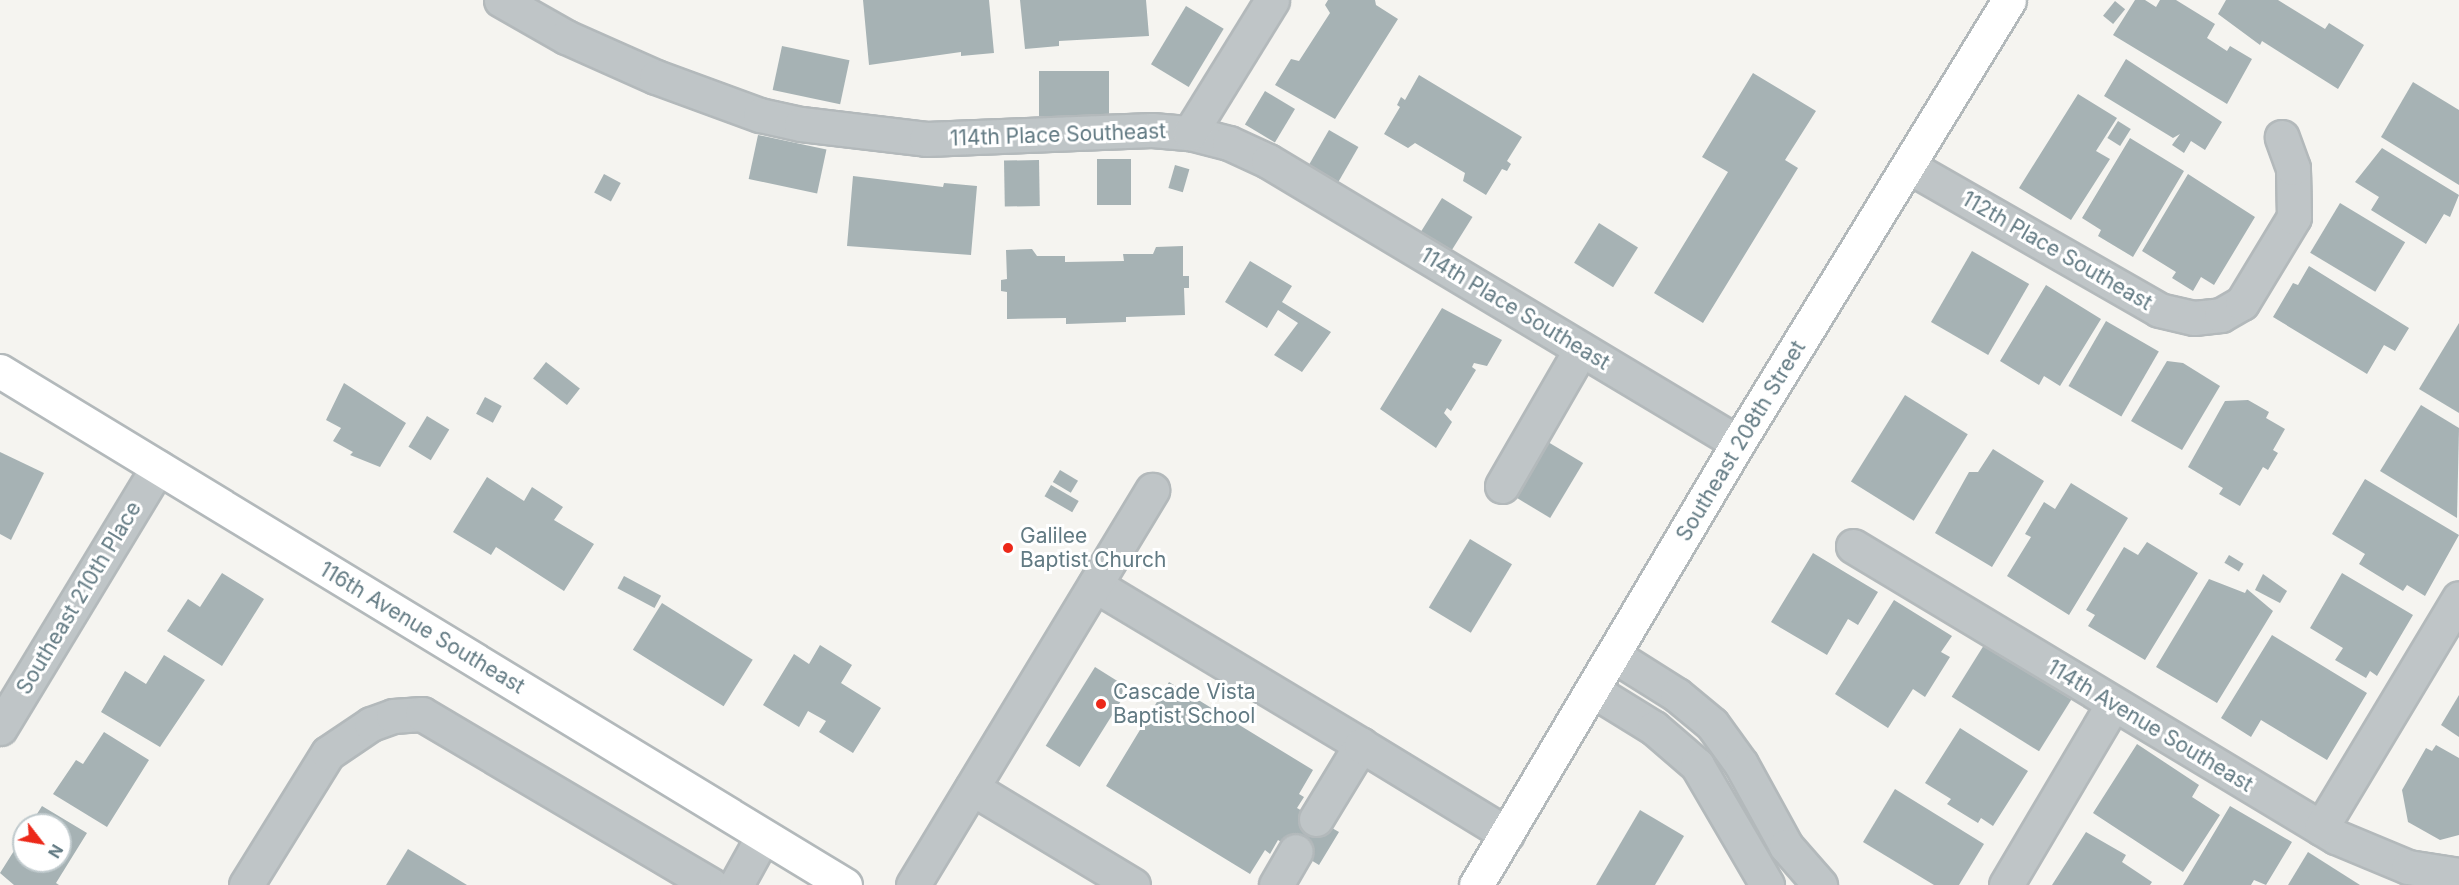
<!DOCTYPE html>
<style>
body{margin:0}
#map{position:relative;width:2459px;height:885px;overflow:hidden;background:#f5f4f0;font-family:Inter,sans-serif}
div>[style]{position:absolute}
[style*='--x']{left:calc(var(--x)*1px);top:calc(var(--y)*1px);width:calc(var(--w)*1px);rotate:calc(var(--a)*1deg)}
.building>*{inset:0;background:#a6b2b4;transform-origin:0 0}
.roads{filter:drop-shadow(2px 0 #b3b9bb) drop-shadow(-2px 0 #b3b9bb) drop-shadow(0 2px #b3b9bb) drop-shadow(0 -2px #b3b9bb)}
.minor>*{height:33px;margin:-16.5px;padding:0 16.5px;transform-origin:16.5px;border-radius:16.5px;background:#bfc5c7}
.major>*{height:33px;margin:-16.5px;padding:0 16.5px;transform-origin:16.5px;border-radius:16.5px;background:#fff}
.dots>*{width:16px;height:16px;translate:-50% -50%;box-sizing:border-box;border:3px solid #fff;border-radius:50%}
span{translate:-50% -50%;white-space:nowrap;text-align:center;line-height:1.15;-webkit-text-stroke:6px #fff;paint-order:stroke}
.street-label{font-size:21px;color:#627a83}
.poi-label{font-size:21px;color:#627a83}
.left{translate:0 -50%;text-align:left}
.north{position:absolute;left:12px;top:813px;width:60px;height:60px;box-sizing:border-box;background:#fff;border:2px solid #c0cacd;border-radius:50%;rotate:121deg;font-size:16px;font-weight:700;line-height:24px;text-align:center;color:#627a83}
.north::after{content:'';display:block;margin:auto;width:21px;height:27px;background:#ec2819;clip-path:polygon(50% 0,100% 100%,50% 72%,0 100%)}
</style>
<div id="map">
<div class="building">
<i style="clip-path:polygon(863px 0,989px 0,994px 53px,961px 56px,961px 52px,869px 65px)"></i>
<i style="clip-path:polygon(1020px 0,1146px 0,1149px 36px,1059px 41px,1059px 46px,1025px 49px)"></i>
<i style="clip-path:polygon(1328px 0,1375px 0,1376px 5px,1398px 19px,1335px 119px,1275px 85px,1291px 59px,1299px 61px,1330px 13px,1325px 5px)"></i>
<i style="clip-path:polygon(2135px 0,2145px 0,2156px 7px,2160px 0,2176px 0,2215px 24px,2207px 38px,2227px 51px,2230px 46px,2252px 59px,2227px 104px,2113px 35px)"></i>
<i style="clip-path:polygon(2226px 0,2278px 0,2325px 29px,2329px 23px,2364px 45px,2338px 89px,2262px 41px,2260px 45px,2218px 14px)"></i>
<i style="left:2115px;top:1px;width:13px;height:19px;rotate:39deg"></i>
<i style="left:1186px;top:6px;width:44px;height:68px;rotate:31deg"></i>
<i style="left:782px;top:46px;width:69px;height:45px;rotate:12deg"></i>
<i style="clip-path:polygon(2126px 59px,2222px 122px,2205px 150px,2191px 141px,2184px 153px,2172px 145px,2180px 134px,2173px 138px,2104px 96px)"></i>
<i style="left:1039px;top:71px;width:70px;height:45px"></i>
<i style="clip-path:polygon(1753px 73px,1816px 111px,1785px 160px,1798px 168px,1703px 323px,1654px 293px,1728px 172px,1702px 157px)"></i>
<i style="clip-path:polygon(1419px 75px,1522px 137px,1507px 161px,1511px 164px,1507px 171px,1502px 169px,1486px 195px,1463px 181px,1465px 173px,1415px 143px,1408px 148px,1384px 134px,1400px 107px,1397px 105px,1401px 97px,1405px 100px)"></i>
<i style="clip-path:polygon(2413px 82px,2459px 110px,2459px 185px,2381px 137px)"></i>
<i style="left:1265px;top:91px;width:35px;height:39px;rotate:31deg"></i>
<i style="clip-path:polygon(2078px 94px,2117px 118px,2096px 151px,2110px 159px,2071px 220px,2019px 188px)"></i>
<i style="left:2118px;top:121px;width:15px;height:20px;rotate:32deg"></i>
<i style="left:1329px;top:130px;width:34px;height:40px;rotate:30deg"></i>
<i style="left:758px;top:135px;width:70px;height:45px;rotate:12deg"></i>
<i style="clip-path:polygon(2130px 138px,2184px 171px,2133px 257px,2098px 236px,2101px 230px,2082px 218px)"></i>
<i style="clip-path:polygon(2382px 148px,2459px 195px,2450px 217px,2444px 214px,2426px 244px,2371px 210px,2379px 197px,2355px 182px)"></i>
<i style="left:1097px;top:159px;width:34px;height:46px"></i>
<i style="left:1039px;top:160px;width:46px;height:35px;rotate:89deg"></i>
<i style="left:1175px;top:165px;width:15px;height:24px;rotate:16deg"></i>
<i style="left:604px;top:174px;width:19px;height:21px;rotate:28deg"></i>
<i style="clip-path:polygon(2188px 174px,2255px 217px,2214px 285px,2201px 277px,2193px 291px,2172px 278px,2176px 272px,2142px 251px)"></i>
<i style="clip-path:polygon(853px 176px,943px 187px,944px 183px,977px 186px,971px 255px,847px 246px)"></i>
<i style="left:1442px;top:198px;width:36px;height:41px;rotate:32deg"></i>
<i style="left:2340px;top:203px;width:76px;height:58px;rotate:31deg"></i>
<i style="left:1599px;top:223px;width:46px;height:47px;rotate:32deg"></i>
<i style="clip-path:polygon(1183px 246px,1183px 276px,1189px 276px,1189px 288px,1184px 288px,1185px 315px,1126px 317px,1126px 322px,1066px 324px,1066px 318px,1007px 319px,1007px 292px,1001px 291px,1001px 280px,1007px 279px,1006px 250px,1032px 249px,1037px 256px,1065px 256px,1065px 262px,1124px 261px,1123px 254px,1153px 254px,1156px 247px)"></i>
<i style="left:1972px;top:251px;width:66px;height:82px;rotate:30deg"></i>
<i style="clip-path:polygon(1250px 261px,1292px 286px,1282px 302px,1331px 332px,1302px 372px,1274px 355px,1298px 323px,1278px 310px,1267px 328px,1225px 302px)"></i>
<i style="clip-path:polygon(2309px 266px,2409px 328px,2395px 351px,2384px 345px,2367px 374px,2273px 317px,2293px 283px,2298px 285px)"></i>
<i style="clip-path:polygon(2046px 285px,2101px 319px,2060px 386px,2044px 376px,2039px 385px,2000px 361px)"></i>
<i style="clip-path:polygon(1442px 308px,1502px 340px,1487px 366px,1474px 363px,1472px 367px,1476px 370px,1451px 411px,1447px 408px,1444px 413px,1452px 422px,1436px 448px,1380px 409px)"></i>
<i style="left:2106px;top:321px;width:61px;height:75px;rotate:30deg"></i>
<i style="clip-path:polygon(2459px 323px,2459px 413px,2419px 389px)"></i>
<i style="clip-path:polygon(2167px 361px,2183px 363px,2220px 386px,2182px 450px,2131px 421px)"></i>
<i style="left:546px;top:362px;width:43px;height:21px;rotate:38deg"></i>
<i style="clip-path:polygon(344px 383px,406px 423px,380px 467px,350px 455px,353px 452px,333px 441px,341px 428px,326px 420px)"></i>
<i style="left:1905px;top:395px;width:74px;height:102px;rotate:32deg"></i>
<i style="left:485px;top:397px;width:19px;height:19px;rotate:28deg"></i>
<i style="clip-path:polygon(2248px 400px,2269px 412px,2266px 418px,2285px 429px,2273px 450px,2278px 453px,2268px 470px,2263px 467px,2240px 506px,2219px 494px,2223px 488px,2188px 467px,2225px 401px)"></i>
<i style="clip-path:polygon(2421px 405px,2459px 428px,2457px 518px,2380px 471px)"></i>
<i style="left:427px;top:416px;width:26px;height:36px;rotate:31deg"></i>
<i style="left:1548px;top:442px;width:41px;height:64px;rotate:31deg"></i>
<i style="clip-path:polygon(1993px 449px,2044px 481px,1992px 567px,1935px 533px,1969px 472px,1978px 472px)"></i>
<i style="clip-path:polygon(0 452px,44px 473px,11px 540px,0 534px)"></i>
<i style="left:1060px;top:470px;width:21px;height:14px;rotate:31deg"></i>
<i style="clip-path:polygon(487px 477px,524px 501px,532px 487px,563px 507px,554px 520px,594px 544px,564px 591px,496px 547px,491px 555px,453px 532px)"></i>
<i style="clip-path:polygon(2365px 479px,2459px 535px,2425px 596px,2407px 585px,2403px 591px,2359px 564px,2365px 554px,2332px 534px)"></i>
<i style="clip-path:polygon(2071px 483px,2128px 518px,2069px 615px,2007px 576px,2031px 537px,2025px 534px,2044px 502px,2055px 509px)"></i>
<i style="left:1051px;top:485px;width:32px;height:13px;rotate:30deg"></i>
<i style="left:1470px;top:539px;width:49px;height:80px;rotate:31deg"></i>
<i style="clip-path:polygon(2147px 542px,2198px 573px,2145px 660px,2088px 626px,2095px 615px,2086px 610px,2124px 547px,2138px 555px)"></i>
<i style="clip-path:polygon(1813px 553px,1878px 592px,1858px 625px,1848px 619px,1827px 655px,1771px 622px)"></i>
<i style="left:2229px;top:555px;width:17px;height:9px;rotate:31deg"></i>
<i style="clip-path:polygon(222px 573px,264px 599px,222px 666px,167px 631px,188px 599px,200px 607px)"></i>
<i style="clip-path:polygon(2342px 573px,2413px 615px,2377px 676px,2370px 671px,2366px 678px,2335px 660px,2343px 648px,2310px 628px)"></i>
<i style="clip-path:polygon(2263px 574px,2287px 591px,2280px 603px,2255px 590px)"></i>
<i style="left:624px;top:576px;width:42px;height:14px;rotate:28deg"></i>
<i style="clip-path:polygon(2209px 579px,2245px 593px,2247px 589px,2273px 611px,2217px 703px,2156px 667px)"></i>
<i style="clip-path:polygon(1894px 600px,1952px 636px,1941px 652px,1950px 657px,1925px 697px,1913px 689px,1888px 728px,1835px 694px)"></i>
<i style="left:662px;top:603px;width:107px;height:55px;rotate:32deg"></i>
<i style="clip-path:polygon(2272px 635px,2367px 693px,2327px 760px,2261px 720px,2251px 737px,2221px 718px)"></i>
<i style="clip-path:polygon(820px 645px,852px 665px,841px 683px,881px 708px,853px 753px,819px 732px,826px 721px,808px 711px,799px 727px,763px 705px,794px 654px,809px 664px)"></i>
<i style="left:1984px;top:645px;width:103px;height:61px;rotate:32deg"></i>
<i style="clip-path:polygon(164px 655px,205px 680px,160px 747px,101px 712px,125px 671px,146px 684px)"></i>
<i style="left:1095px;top:667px;width:40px;height:93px;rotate:32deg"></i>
<i style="clip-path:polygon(1169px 682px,1313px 770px,1299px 794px,1304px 797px,1297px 808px,1339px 832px,1319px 865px,1278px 840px,1270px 854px,1265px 850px,1250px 874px,1106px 786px)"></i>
<i style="clip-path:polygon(2459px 695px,2459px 737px,2441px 725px)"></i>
<i style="clip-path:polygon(1960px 728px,2028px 771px,1993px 826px,1981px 818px,1978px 823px,1947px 804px,1951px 799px,1925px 783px)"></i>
<i style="clip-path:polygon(104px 732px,149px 760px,107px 827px,53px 794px,76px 760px,83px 764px)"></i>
<i style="clip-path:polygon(2137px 744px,2199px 785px,2192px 797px,2220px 815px,2183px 872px,2093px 813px)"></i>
<i style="clip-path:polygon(2436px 745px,2459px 758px,2459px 835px,2440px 840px,2408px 822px,2402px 790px,2426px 748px,2432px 751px)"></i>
<i style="clip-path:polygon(1895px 789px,1984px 844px,1959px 885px,1934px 885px,1863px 842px)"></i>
<i style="clip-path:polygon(42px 806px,87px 833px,56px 883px,59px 885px,14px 885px,0 873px,24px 835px,24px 861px,60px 861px,60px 825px,30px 825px)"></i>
<i style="clip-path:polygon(2230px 806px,2292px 842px,2266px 885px,2254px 880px,2251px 885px,2183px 885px)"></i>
<i style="clip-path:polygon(1640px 810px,1684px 836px,1655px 885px,1596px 885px)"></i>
<i style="clip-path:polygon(2086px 832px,2126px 855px,2122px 862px,2152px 882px,2150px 885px,2052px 885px)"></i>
<i style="clip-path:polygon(408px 849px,467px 885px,386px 885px)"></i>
<i style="clip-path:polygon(2308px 852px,2360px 885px,2288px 885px)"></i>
</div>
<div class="roads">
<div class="minor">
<i style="--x:501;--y:0;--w:75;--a:29.6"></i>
<i style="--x:566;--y:37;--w:98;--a:24"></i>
<i style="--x:656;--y:77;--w:111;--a:20.1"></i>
<i style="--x:760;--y:115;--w:42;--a:12.4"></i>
<i style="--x:801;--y:124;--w:126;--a:6.8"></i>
<i style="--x:926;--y:139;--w:226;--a:-2.3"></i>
<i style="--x:1152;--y:130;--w:38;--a:5"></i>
<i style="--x:1190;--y:133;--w:40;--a:14.4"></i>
<i style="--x:1229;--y:143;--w:43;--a:24.8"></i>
<i style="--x:1268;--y:161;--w:548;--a:30.96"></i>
<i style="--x:1190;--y:133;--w:156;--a:-58.3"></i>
<i style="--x:1908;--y:166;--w:289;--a:29.8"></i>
<i style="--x:2159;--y:310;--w:36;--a:13"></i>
<i style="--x:2194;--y:318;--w:27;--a:-6"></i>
<i style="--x:2221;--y:315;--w:24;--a:-30"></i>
<i style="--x:2242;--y:303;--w:100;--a:-58.8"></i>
<i style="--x:2294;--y:217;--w:49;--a:-91.2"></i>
<i style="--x:2293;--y:168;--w:33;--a:-110"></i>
<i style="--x:1502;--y:486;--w:158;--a:-60"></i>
<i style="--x:1853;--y:546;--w:564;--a:31.07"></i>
<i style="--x:2336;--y:837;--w:78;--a:22.6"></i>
<i style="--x:2408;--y:867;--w:52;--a:8.9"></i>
<i style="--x:1095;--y:585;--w:310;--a:31"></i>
<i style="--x:1615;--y:656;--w:73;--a:32.2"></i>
<i style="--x:1677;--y:695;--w:45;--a:39.6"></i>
<i style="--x:1712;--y:724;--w:49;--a:54.1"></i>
<i style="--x:1741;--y:764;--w:94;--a:61.2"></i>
<i style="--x:1786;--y:846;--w:52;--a:48.9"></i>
<i style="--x:1594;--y:691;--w:70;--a:31.7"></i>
<i style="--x:1654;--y:728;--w:57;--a:40.7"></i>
<i style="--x:1697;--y:765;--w:139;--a:59.7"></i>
<i style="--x:0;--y:728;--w:305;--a:-58.8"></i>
<i style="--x:972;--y:788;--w:188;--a:31.1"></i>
<i style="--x:1316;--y:819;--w:87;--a:-58.7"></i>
<i style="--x:1361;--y:745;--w:171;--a:31.4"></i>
<i style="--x:2321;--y:828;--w:268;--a:-59"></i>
<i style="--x:246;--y:885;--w:155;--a:-58.2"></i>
<i style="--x:328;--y:753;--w:52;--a:-34"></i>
<i style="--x:371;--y:724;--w:23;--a:-20"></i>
<i style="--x:393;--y:716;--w:29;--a:-4"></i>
<i style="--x:422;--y:714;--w:336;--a:30.6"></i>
<i style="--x:736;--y:885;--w:56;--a:-61.1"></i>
<i style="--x:913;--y:885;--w:462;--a:-58.8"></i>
<i style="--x:1276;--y:885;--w:39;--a:-60"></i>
<i style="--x:2006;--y:885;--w:210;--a:-59.4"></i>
</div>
<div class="major">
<i style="--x:0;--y:371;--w:989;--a:31.31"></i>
<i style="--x:1476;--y:885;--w:514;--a:-59.34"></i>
<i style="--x:1738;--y:443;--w:519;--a:-58.54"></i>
</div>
</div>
<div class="dots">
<i style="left:1008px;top:548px;background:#ec2819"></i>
<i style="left:1101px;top:704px;background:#ec2819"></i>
</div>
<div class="street-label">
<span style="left:1058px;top:135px;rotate:-2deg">114th Place Southeast</span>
<span style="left:2057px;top:251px;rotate:30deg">112th Place Southeast</span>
<span style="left:1515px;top:309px;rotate:31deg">114th Place Southeast</span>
<span style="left:1741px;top:441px;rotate:-59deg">Southeast 208th Street</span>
<span style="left:79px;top:598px;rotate:-59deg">Southeast 210th Place</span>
<span style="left:422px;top:628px;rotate:31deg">116th Avenue Southeast</span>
<span style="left:2150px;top:726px;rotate:31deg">114th Avenue Southeast</span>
</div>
<div class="poi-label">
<span class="left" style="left:1020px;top:548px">Galilee<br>Baptist Church</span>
<span class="left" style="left:1113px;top:704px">Cascade Vista<br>Baptist School</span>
</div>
<div class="north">N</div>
</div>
